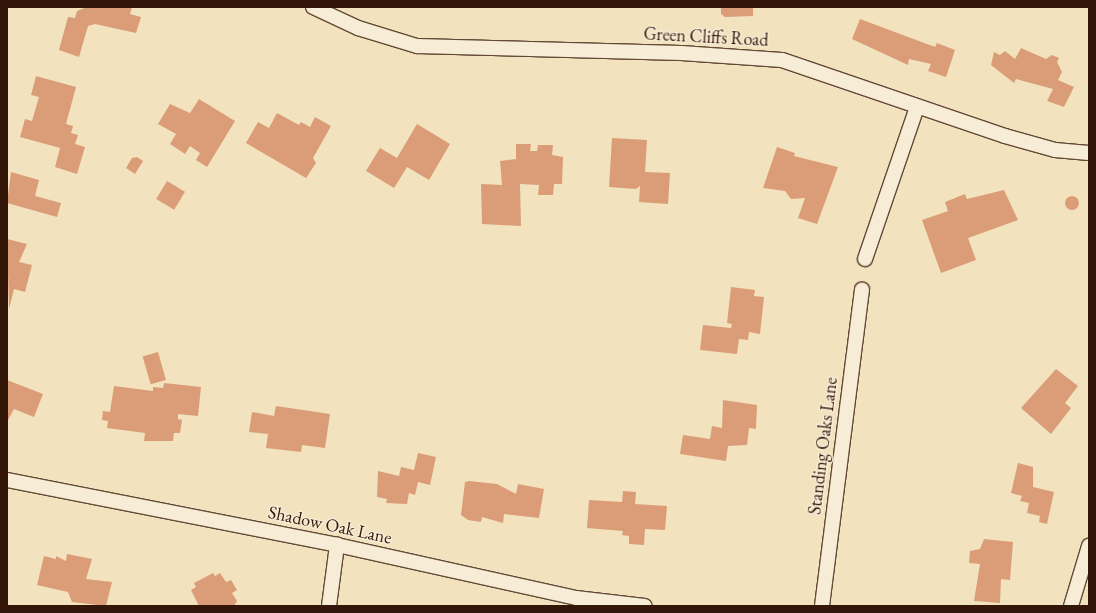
<!DOCTYPE html>
<style>
body{margin:0}
#map{position:relative;width:1096px;height:613px;overflow:hidden;background:#f2e2be;font-family:"EB Garamond",serif}
div>[style]{position:absolute}
[style*='--x']{left:calc(var(--x)*1px);top:calc(var(--y)*1px);width:calc(var(--w)*1px);rotate:calc(var(--a)*1deg)}
.building>*{inset:0;background:#db9d78;transform-origin:0 0}
.round{border-radius:50%}
.roads{filter:drop-shadow(1px 0 #644936) drop-shadow(-1px 0 #644936) drop-shadow(0 1px #644936) drop-shadow(0 -1px #644936)}
.street>*{height:14px;margin:-7px;padding:0 7px;transform-origin:7px;border-radius:7px;background:#f7ecd5}
span{translate:-50% -50%;white-space:nowrap;text-align:center;line-height:1.15;-webkit-text-stroke:3px #f7ecd5;paint-order:stroke}
.street-label{font-size:18px;color:#341609}
.frame{position:absolute;inset:0;border:8px solid #341609;pointer-events:none}
</style>
<div id="map">
<div class="building">
<i style="clip-path:polygon(87px 7px,132px 7px,130px 14px,141px 17px,136px 33px,95px 24px,88px 26px,79px 57px,59px 50px,68px 17px,75px 18px,77px 11px)"></i>
<i style="clip-path:polygon(721px 7px,753px 7px,753px 16px,725px 17px,721px 14px)"></i>
<i style="clip-path:polygon(860px 19px,935px 47px,937px 43px,955px 50px,946px 77px,928px 71px,931px 64px,909px 59px,908px 65px,852px 39px)"></i>
<i style="clip-path:polygon(1021px 48px,1046px 59px,1052px 55px,1059px 58px,1057px 62px,1062px 72px,1058px 80px,1074px 87px,1064px 107px,1047px 101px,1053px 89px,1016px 79px,1014px 83px,991px 65px,994px 52px,1000px 55px,1005px 51px,1015px 59px)"></i>
<i style="clip-path:polygon(36px 76px,76px 87px,66px 124px,73px 126px,71px 133px,78px 135px,75px 144px,85px 147px,77px 174px,55px 167px,60px 148px,20px 137px,25px 119px,32px 121px,39px 97px,31px 95px)"></i>
<i style="clip-path:polygon(199px 99px,235px 121px,207px 167px,196px 160px,200px 153px,190px 146px,185px 154px,170px 144px,176px 134px,158px 124px,170px 104px,190px 113px)"></i>
<i style="clip-path:polygon(277px 113px,299px 125px,301px 122px,310px 127px,315px 117px,331px 126px,313px 158px,316px 163px,306px 178px,246px 143px,258px 122px,269px 128px)"></i>
<i style="clip-path:polygon(417px 124px,450px 144px,429px 180px,407px 167px,394px 188px,366px 171px,380px 148px,397px 158px)"></i>
<i style="clip-path:polygon(612px 138px,647px 140px,645px 172px,670px 173px,668px 204px,639px 202px,640px 186px,636px 189px,609px 187px)"></i>
<i style="clip-path:polygon(516px 144px,531px 144px,530px 151px,537px 151px,538px 145px,553px 145px,552px 155px,563px 157px,562px 184px,554px 184px,553px 195px,538px 195px,539px 185px,520px 184px,521px 226px,482px 224px,481px 184px,502px 185px,500px 161px,516px 159px)"></i>
<i style="clip-path:polygon(777px 147px,795px 153px,794px 156px,838px 167px,817px 224px,798px 218px,805px 198px,791px 199px,785px 191px,763px 188px)"></i>
<i style="clip-path:polygon(137px 157px,143px 161px,135px 174px,126px 168px,132px 158px)"></i>
<i style="clip-path:polygon(11px 172px,39px 180px,35px 196px,61px 203px,57px 217px,7px 203px)"></i>
<i style="left:167px;top:181px;width:21px;height:21px;rotate:31deg"></i>
<i style="clip-path:polygon(1004px 190px,1018px 220px,968px 238px,976px 260px,941px 273px,922px 220px,948px 211px,945px 202px,965px 194px,967px 199px)"></i>
<i class="round" style="left:1065px;top:196px;width:14px;height:14px"></i>
<i style="clip-path:polygon(7px 239px,27px 244px,19px 262px,32px 265px,25px 292px,14px 289px,9px 309px)"></i>
<i style="clip-path:polygon(731px 287px,755px 290px,754px 296px,764px 297px,760px 334px,749px 332px,748px 340px,739px 339px,737px 354px,700px 350px,703px 325px,731px 328px,732px 324px,727px 323px)"></i>
<i style="left:158px;top:352px;width:29px;height:16px;rotate:74deg"></i>
<i style="clip-path:polygon(1056px 369px,1078px 386px,1065px 403px,1071px 408px,1051px 434px,1021px 408px)"></i>
<i style="clip-path:polygon(7px 380px,43px 394px,34px 417px,14px 409px,7px 422px)"></i>
<i style="clip-path:polygon(164px 383px,201px 387px,198px 416px,178px 414px,178px 419px,182px 420px,180px 433px,174px 433px,173px 441px,144px 441px,145px 433px,107px 428px,108px 421px,102px 420px,103px 411px,110px 412px,114px 386px,153px 391px,153px 387px,163px 388px)"></i>
<i style="clip-path:polygon(723px 400px,757px 405px,756px 429px,749px 428px,747px 445px,728px 446px,726px 461px,680px 454px,683px 435px,710px 439px,712px 426px,722px 428px)"></i>
<i style="clip-path:polygon(276px 406px,330px 414px,325px 448px,302px 445px,301px 452px,266px 448px,268px 434px,249px 432px,252px 412px,274px 416px)"></i>
<i style="clip-path:polygon(418px 453px,436px 457px,430px 485px,418px 482px,415px 495px,409px 493px,407px 504px,386px 503px,387px 499px,377px 497px,378px 471px,399px 476px,401px 467px,414px 470px)"></i>
<i style="clip-path:polygon(1018px 463px,1033px 467px,1033px 487px,1054px 492px,1047px 524px,1039px 522px,1040px 516px,1027px 513px,1029px 503px,1020px 501px,1022px 496px,1011px 493px)"></i>
<i style="clip-path:polygon(469px 481px,497px 484px,516px 494px,518px 484px,544px 489px,539px 518px,504px 514px,503px 523px,482px 517px,481px 522px,468px 520px,461px 515px,465px 482px)"></i>
<i style="clip-path:polygon(623px 491px,636px 492px,635px 504px,667px 506px,665px 530px,645px 529px,644px 545px,629px 544px,629px 536px,622px 535px,623px 531px,587px 528px,589px 500px,622px 502px)"></i>
<i style="clip-path:polygon(984px 539px,1013px 542px,1010px 580px,1001px 579px,1000px 603px,974px 601px,980px 564px,969px 563px,970px 551px,980px 549px)"></i>
<i style="clip-path:polygon(67px 554px,92px 559px,86px 579px,112px 582px,106px 606px,72px 602px,68px 592px,37px 585px,44px 556px,56px 559px,56px 556px,66px 561px)"></i>
<i style="clip-path:polygon(213px 573px,215px 576px,220px 573px,226px 582px,231px 580px,237px 590px,232px 593px,237px 601px,234px 606px,199px 606px,191px 590px,196px 587px,194px 583px)"></i>
</div>
<div class="roads">
<div class="street">
<i style="--x:313;--y:7;--w:50;--a:25"></i>
<i style="--x:358;--y:28;--w:62;--a:17"></i>
<i style="--x:417;--y:46;--w:264;--a:1.5"></i>
<i style="--x:681;--y:53;--w:101;--a:4"></i>
<i style="--x:782;--y:60;--w:236;--a:18.8"></i>
<i style="--x:1005;--y:136;--w:52;--a:15.6"></i>
<i style="--x:1055;--y:150;--w:34;--a:5"></i>
<i style="--x:865;--y:259;--w:161;--a:-71.1"></i>
<i style="--x:7;--y:480;--w:336;--a:11.1"></i>
<i style="--x:337;--y:545;--w:245;--a:12.5"></i>
<i style="--x:576;--y:598;--w:69;--a:6.6"></i>
<i style="--x:329;--y:606;--w:62;--a:-82.5"></i>
<i style="--x:822;--y:606;--w:319;--a:-82.8"></i>
<i style="--x:1071;--y:606;--w:63;--a:-73.3"></i>
</div>
</div>
<div class="street-label">
<span style="left:706px;top:37px;rotate:3deg">Green Cliffs Road</span>
<span style="left:823px;top:446px;rotate:-83deg">Standing Oaks Lane</span>
<span style="left:330px;top:525px;rotate:12deg">Shadow Oak Lane</span>
</div>
<div class="frame"></div>
</div>
